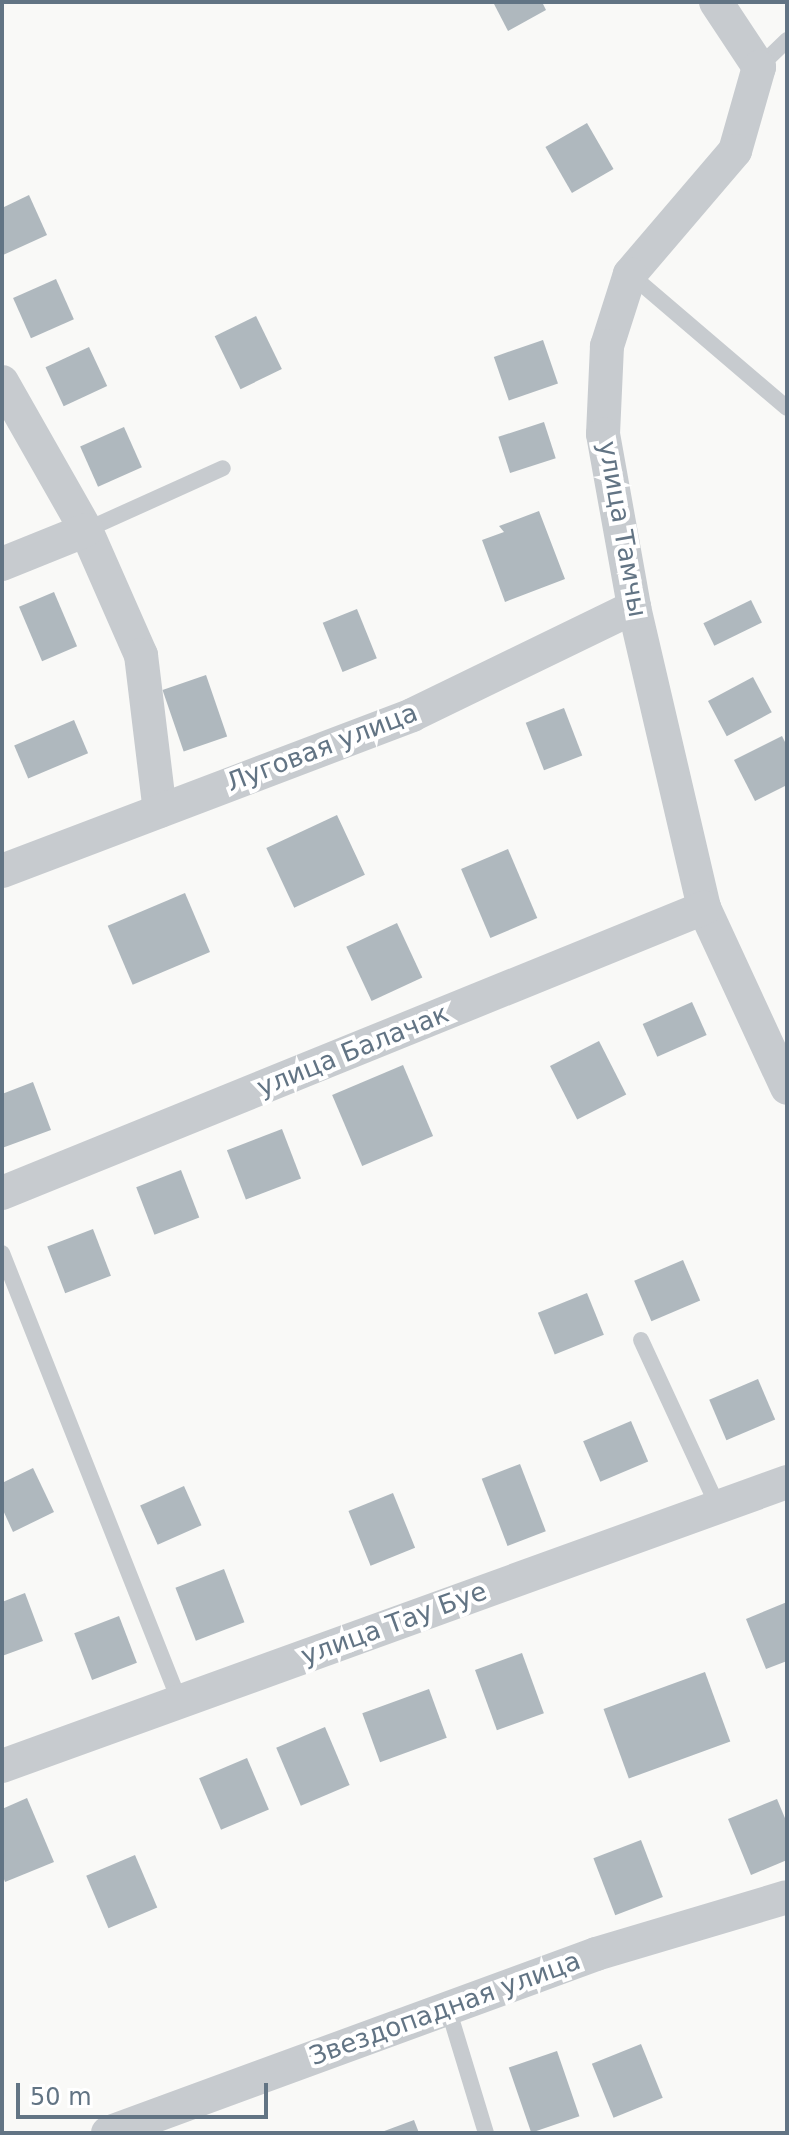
<!DOCTYPE html>
<meta charset="utf-8">
<style>
body{margin:0}
#map{position:relative;width:789px;height:2135px;overflow:hidden;background:#f9f9f7;font-family:"DejaVu Sans",sans-serif}
div>[style]{position:absolute}
[style*='--x']{left:calc(var(--x)*1px);top:calc(var(--y)*1px);width:calc(var(--w)*1px);rotate:calc(var(--a)*1deg)}
.building>*{inset:0;background:#afb8be;transform-origin:0 0}
.lane>*{height:16px;margin:-8px;padding:0 8px;transform-origin:8px;border-radius:8px;background:#c7cbcf}
.street>*{height:34px;margin:-17px;padding:0 17px;transform-origin:17px;border-radius:17px;background:#c7cbcf}
span{translate:-50% -50%;white-space:nowrap;text-align:center;line-height:1.15;-webkit-text-stroke:8px #fff;paint-order:stroke}
.street-label{font-size:26px;color:#627484}
.frame{position:absolute;inset:0;border:4px solid #627484;pointer-events:none}
.scale{position:absolute;left:16px;top:2083px;width:252px;height:36px;box-sizing:border-box;border:4px solid #627484;border-top:0;padding-left:10px;font-size:24px;line-height:28px;white-space:nowrap;color:#627484;-webkit-text-stroke:6px #fff;paint-order:stroke}
</style>
<div id="map">
<div class="building">
<i style="clip-path:polygon(493px 2px,542px 2px,546px 10px,508px 31px)"></i>
<i style="left:587px;top:123px;width:53px;height:48px;rotate:60deg"></i>
<i style="clip-path:polygon(29px 195px,47px 235px,3px 255px,2px 208px)"></i>
<i style="left:56px;top:279px;width:44px;height:47px;rotate:66deg"></i>
<i style="left:256px;top:316px;width:59px;height:46px;rotate:64deg"></i>
<i style="left:543px;top:340px;width:46px;height:52px;rotate:71deg"></i>
<i style="left:89px;top:347px;width:43px;height:48px;rotate:65deg"></i>
<i style="left:544px;top:422px;width:38px;height:48px;rotate:72deg"></i>
<i style="left:124px;top:427px;width:44px;height:48px;rotate:66deg"></i>
<i style="clip-path:polygon(539px 511px,565px 579px,505px 602px,482px 540px,504px 532px,499px 526px)"></i>
<i style="left:54px;top:592px;width:59px;height:38px;rotate:67deg"></i>
<i style="left:751px;top:600px;width:25px;height:53px;rotate:64deg"></i>
<i style="left:357px;top:609px;width:53px;height:37px;rotate:68deg"></i>
<i style="left:206px;top:675px;width:65px;height:46px;rotate:71deg"></i>
<i style="left:753px;top:677px;width:40px;height:51px;rotate:62deg"></i>
<i style="left:564px;top:708px;width:51px;height:41px;rotate:69deg"></i>
<i style="left:74px;top:720px;width:36px;height:65px;rotate:67deg"></i>
<i style="clip-path:polygon(782px 736px,787px 746px,787px 785px,755px 801px,734px 760px)"></i>
<i style="left:337px;top:815px;width:66px;height:78px;rotate:65deg"></i>
<i style="left:508px;top:849px;width:75px;height:51px;rotate:67deg"></i>
<i style="left:185px;top:893px;width:64px;height:84px;rotate:67deg"></i>
<i style="left:397px;top:923px;width:60px;height:56px;rotate:65deg"></i>
<i style="left:692px;top:1002px;width:36px;height:54px;rotate:66deg"></i>
<i style="left:599px;top:1041px;width:60px;height:55px;rotate:63deg"></i>
<i style="left:403px;top:1065px;width:77px;height:77px;rotate:67deg"></i>
<i style="clip-path:polygon(33px 1082px,51px 1130px,2px 1148px,2px 1094px)"></i>
<i style="left:282px;top:1129px;width:53px;height:59px;rotate:69deg"></i>
<i style="left:181px;top:1170px;width:51px;height:48px;rotate:69deg"></i>
<i style="left:93px;top:1229px;width:50px;height:49px;rotate:69deg"></i>
<i style="left:683px;top:1260px;width:44px;height:53px;rotate:67deg"></i>
<i style="left:587px;top:1293px;width:45px;height:53px;rotate:68deg"></i>
<i style="left:758px;top:1379px;width:44px;height:53px;rotate:67deg"></i>
<i style="left:631px;top:1421px;width:44px;height:52px;rotate:67deg"></i>
<i style="left:520px;top:1464px;width:72px;height:41px;rotate:69deg"></i>
<i style="clip-path:polygon(33px 1468px,54px 1512px,13px 1532px,2px 1508px,2px 1483px)"></i>
<i style="left:184px;top:1486px;width:43px;height:48px;rotate:66deg"></i>
<i style="left:393px;top:1493px;width:59px;height:48px;rotate:68deg"></i>
<i style="left:224px;top:1569px;width:57px;height:52px;rotate:69deg"></i>
<i style="clip-path:polygon(25px 1593px,43px 1641px,2px 1656px,2px 1602px)"></i>
<i style="clip-path:polygon(787px 1602px,787px 1661px,766px 1669px,746px 1619px)"></i>
<i style="left:119px;top:1616px;width:50px;height:48px;rotate:69deg"></i>
<i style="left:522px;top:1653px;width:64px;height:50px;rotate:70deg"></i>
<i style="left:705px;top:1672px;width:74px;height:108px;rotate:70deg"></i>
<i style="left:429px;top:1689px;width:52px;height:71px;rotate:70deg"></i>
<i style="left:325px;top:1727px;width:63px;height:53px;rotate:67deg"></i>
<i style="left:247px;top:1758px;width:56px;height:52px;rotate:67deg"></i>
<i style="clip-path:polygon(27px 1798px,54px 1862px,5px 1882px,2px 1874px,2px 1809px)"></i>
<i style="clip-path:polygon(777px 1799px,787px 1823px,787px 1860px,751px 1875px,728px 1819px)"></i>
<i style="left:641px;top:1840px;width:61px;height:51px;rotate:69deg"></i>
<i style="left:135px;top:1855px;width:57px;height:53px;rotate:67deg"></i>
<i style="left:641px;top:2044px;width:58px;height:53px;rotate:68deg"></i>
<i style="left:557px;top:2051px;width:69px;height:51px;rotate:71deg"></i>
<i style="clip-path:polygon(414px 2120px,419px 2133px,379px 2133px)"></i>
</div>
<div class="lane">
<i style="--x:759;--y:67;--w:39;--a:-44"></i>
<i style="--x:630;--y:274;--w:206;--a:40.5"></i>
<i style="--x:86;--y:530;--w:150;--a:-24.3"></i>
<i style="--x:2;--y:1253;--w:482;--a:68.4"></i>
<i style="--x:641;--y:1340;--w:184;--a:65.2"></i>
<i style="--x:448;--y:2008;--w:131;--a:73.1"></i>
</div>
<div class="street">
<i style="--x:716;--y:2;--w:78;--a:56.5"></i>
<i style="--x:759;--y:67;--w:87;--a:105.9"></i>
<i style="--x:735;--y:151;--w:162;--a:130.5"></i>
<i style="--x:630;--y:274;--w:76;--a:107.7"></i>
<i style="--x:607;--y:346;--w:88;--a:92.6"></i>
<i style="--x:603;--y:434;--w:176;--a:79.8"></i>
<i style="--x:634;--y:607;--w:309;--a:76.9"></i>
<i style="--x:704;--y:908;--w:198;--a:65.2"></i>
<i style="--x:2;--y:382;--w:170;--a:60.4"></i>
<i style="--x:86;--y:530;--w:137;--a:66.3"></i>
<i style="--x:141;--y:655;--w:157;--a:83.1"></i>
<i style="--x:2;--y:564;--w:91;--a:-22"></i>
<i style="--x:2;--y:871;--w:439;--a:-20.8"></i>
<i style="--x:412;--y:715;--w:247;--a:-25.9"></i>
<i style="--x:2;--y:1193;--w:758;--a:-22.1"></i>
<i style="--x:2;--y:1766;--w:835;--a:-19.89"></i>
<i style="--x:108;--y:2133;--w:520;--a:-20.14"></i>
<i style="--x:596;--y:1954;--w:199;--a:-16.6"></i>
</div>
<div class="street-label">
<span style="left:622px;top:529px;rotate:80deg">улица Тамчы</span>
<span style="left:322px;top:748px;rotate:-21deg">Луговая улица</span>
<span style="left:353px;top:1051px;rotate:-22deg">улица Балачак</span>
<span style="left:394px;top:1624px;rotate:-20deg">улица Тау Буе</span>
<span style="left:445px;top:2009px;rotate:-20deg">Звездопадная улица</span>
</div>
<div class="frame"></div>
<div class="scale">50 m</div>
</div>
